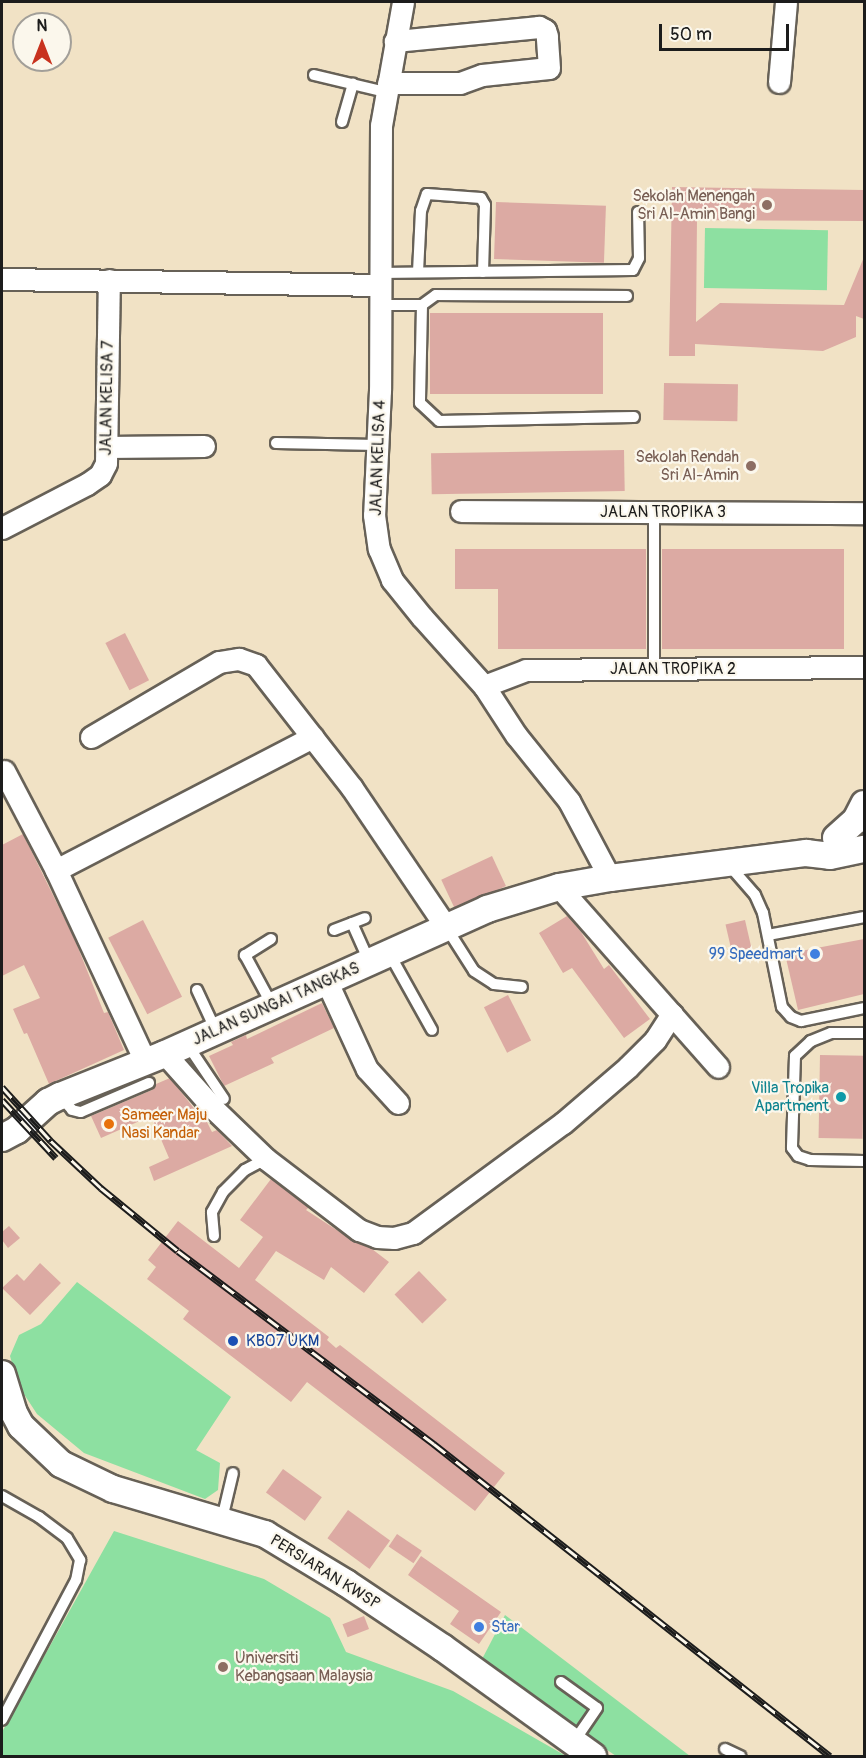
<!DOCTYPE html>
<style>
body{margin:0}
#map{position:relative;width:866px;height:1758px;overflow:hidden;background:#f1e2c5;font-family:Pangolin,sans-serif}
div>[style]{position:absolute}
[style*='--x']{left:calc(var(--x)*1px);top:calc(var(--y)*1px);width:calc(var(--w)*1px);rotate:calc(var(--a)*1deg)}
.green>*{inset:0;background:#8de0a1;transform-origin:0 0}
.building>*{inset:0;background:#dcaaa3;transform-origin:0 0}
.roads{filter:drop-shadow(2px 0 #676157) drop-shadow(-2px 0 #676157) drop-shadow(0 2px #676157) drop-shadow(0 -2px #676157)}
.service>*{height:10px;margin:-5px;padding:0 5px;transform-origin:5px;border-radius:5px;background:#fff}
.minor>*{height:21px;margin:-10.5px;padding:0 10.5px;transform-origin:10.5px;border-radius:10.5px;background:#fff}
.tertiary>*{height:26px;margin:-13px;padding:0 13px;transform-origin:13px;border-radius:13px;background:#fff}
.rail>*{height:7px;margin-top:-3.5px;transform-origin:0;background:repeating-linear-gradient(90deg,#fbf7ec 0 14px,#1c1c1c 0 28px);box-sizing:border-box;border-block:2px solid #1c1c1c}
.dots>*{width:16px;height:16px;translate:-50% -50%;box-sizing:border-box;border:3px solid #fbf7ec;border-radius:50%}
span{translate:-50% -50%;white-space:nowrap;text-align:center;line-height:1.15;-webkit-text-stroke:4.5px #fbf7ec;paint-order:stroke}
.education-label{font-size:16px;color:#785e54}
.right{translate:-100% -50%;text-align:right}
.left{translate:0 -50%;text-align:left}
.street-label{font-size:16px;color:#1c1c1c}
.shop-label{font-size:16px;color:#366cbe}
.culture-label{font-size:16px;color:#0d838f}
.food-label{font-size:16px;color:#c56008}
.transit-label{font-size:16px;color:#164399}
.frame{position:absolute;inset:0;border:3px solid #1c1c1c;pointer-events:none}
.north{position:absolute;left:12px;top:12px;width:60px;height:60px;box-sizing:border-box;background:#fbf7ec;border:2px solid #a29f99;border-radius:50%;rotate:0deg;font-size:16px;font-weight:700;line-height:24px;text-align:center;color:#1c1c1c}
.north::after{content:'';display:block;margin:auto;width:21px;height:27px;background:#c8321e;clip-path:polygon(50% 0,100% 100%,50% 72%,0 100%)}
.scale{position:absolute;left:659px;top:24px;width:130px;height:27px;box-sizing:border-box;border:3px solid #1c1c1c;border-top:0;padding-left:8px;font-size:18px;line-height:21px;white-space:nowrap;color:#1c1c1c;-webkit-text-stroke:4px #fbf7ec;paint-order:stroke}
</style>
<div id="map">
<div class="green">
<i style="left:705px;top:228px;width:123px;height:60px;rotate:1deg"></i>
<i style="clip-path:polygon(77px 1282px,231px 1397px,196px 1450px,220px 1463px,218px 1490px,205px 1499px,84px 1453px,37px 1414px,18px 1385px,10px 1356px,19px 1335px,41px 1324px)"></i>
<i style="clip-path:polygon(114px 1531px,264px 1579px,330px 1618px,346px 1652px,453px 1691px,566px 1756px,2px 1756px,2px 1732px)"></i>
<i style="clip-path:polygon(505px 1615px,690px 1756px,616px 1756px,480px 1663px)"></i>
</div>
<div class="building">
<i style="clip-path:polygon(672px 187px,864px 190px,864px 221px,697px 220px,696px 322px,720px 303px,844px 305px,864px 257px,864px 319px,856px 316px,856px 337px,823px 351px,695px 344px,695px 356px,669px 356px)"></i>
<i style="left:496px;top:202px;width:110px;height:57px;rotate:2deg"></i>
<i style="left:430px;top:313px;width:173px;height:81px"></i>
<i style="left:664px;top:383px;width:74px;height:37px;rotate:1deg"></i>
<i style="left:624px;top:450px;width:41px;height:193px;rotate:89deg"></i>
<i style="clip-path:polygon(455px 549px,646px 549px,646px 649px,498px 649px,498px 589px,455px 589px)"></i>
<i style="left:662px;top:549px;width:182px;height:100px"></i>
<i style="left:125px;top:633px;width:53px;height:22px;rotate:63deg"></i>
<i style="clip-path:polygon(23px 834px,75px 940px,104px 1013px,108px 1012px,124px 1050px,49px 1084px,27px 1033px,24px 1034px,13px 1009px,40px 998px,24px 965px,2px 976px,2px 845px)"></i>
<i style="left:492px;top:856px;width:33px;height:56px;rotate:65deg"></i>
<i style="clip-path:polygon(567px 916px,581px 932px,604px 969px,609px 965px,650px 1019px,624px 1038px,572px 968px,563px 973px,539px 933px)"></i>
<i style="left:143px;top:920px;width:86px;height:39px;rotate:63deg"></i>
<i style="left:745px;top:920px;width:32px;height:20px;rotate:77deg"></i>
<i style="clip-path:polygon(864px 939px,864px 994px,798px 1010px,785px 954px)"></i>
<i style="left:508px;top:995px;width:51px;height:27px;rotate:63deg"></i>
<i style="clip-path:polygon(322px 1003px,334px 1028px,271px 1058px,274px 1063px,224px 1086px,209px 1056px,233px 1045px,231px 1042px,246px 1035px,247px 1039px)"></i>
<i style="left:820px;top:1055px;width:44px;height:83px;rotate:1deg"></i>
<i style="clip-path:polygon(170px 1078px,200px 1116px,205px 1118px,212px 1132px,217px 1130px,232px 1146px,154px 1181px,149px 1167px,169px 1158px,151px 1116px,101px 1138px,91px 1116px,152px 1090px,156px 1084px)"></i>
<i style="clip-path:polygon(271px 1179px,309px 1207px,306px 1210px,352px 1240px,372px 1249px,389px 1262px,364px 1293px,331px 1267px,324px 1280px,276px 1251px,255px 1280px,329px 1337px,327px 1340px,336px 1348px,340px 1345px,505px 1473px,475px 1511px,307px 1382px,291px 1402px,183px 1319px,189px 1311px,147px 1279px,156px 1267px,148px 1260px,178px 1221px,239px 1268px,263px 1237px,240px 1220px)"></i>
<i style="clip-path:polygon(9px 1226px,20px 1238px,8px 1248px,2px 1240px,2px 1232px)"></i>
<i style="clip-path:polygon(40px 1263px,61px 1283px,30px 1315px,2px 1288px,17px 1274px,24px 1281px)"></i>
<i style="left:419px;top:1271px;width:40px;height:34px;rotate:46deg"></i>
<i style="left:283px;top:1469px;width:48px;height:29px;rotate:36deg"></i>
<i style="left:348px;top:1510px;width:52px;height:35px;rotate:36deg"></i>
<i style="left:397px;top:1534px;width:30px;height:15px;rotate:34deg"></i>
<i style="clip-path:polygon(421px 1556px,501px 1612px,479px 1644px,450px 1624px,459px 1611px,408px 1575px)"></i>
<i style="left:364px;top:1616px;width:14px;height:23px;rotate:69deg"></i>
</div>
<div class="roads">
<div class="service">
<i style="--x:314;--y:75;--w:74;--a:13.3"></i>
<i style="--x:342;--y:122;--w:40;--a:-74"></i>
<i style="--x:418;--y:272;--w:61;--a:-87.2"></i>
<i style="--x:421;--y:211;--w:18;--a:-71"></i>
<i style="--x:427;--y:194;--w:54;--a:4.2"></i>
<i style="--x:481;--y:198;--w:8;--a:60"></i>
<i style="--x:485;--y:205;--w:67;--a:91.7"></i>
<i style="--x:379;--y:273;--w:254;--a:-0.7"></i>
<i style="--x:633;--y:270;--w:13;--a:-63"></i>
<i style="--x:639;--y:258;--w:46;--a:-91.2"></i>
<i style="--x:379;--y:305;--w:43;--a:0"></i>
<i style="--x:422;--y:305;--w:98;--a:91.2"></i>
<i style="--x:420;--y:403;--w:26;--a:43"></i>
<i style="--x:439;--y:421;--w:195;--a:-1.2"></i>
<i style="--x:422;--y:305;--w:17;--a:-36"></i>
<i style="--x:436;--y:295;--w:191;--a:0.3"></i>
<i style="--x:276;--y:443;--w:101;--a:1.1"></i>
<i style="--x:654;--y:669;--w:157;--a:-90"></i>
<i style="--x:728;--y:864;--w:41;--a:48.9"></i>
<i style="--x:755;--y:895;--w:20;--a:66"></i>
<i style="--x:763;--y:913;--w:96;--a:78.6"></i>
<i style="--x:782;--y:1007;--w:13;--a:48"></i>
<i style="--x:791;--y:1017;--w:11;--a:22"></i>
<i style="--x:801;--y:1021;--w:64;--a:-11.7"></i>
<i style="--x:352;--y:923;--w:42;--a:65.9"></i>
<i style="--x:446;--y:927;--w:52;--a:57.5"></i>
<i style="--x:474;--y:971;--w:24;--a:33"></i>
<i style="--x:494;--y:984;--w:28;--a:6"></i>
<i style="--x:334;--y:930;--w:33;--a:-21"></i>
<i style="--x:768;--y:935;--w:98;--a:-10.6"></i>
<i style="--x:271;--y:939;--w:31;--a:148"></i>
<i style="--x:245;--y:955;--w:57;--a:61.6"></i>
<i style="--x:389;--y:953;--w:88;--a:60.8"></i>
<i style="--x:197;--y:990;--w:45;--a:65.1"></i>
<i style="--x:864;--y:1033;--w:33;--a:180"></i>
<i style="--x:831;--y:1033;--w:22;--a:158"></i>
<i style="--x:811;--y:1041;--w:22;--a:137"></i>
<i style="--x:795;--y:1056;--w:92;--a:91.9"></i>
<i style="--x:792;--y:1148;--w:10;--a:53"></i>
<i style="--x:798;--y:1156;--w:13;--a:18"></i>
<i style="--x:810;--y:1160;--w:54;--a:1.1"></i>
<i style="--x:187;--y:1044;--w:66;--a:56.1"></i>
<i style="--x:60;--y:1096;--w:18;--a:49"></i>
<i style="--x:72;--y:1110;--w:9;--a:13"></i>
<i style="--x:81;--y:1112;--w:74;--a:-23.1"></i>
<i style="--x:214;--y:1236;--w:24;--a:-95"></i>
<i style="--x:212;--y:1212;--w:23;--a:-61"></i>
<i style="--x:223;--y:1192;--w:31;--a:-45"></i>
<i style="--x:245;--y:1170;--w:24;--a:-28"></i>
<i style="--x:2;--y:1496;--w:43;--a:29.6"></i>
<i style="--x:39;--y:1517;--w:35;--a:37"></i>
<i style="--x:67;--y:1538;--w:26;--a:59"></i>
<i style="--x:80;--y:1560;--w:20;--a:101"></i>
<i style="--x:76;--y:1580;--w:158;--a:117.9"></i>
<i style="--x:222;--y:1519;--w:47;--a:-76.6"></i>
<i style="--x:561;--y:1682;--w:44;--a:35.8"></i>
<i style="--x:597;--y:1708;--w:42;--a:124.4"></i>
<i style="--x:725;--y:1749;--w:17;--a:25"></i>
</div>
<div class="minor">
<i style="--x:403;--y:2;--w:125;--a:100.1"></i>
<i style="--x:381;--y:125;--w:265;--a:90.2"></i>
<i style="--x:380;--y:390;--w:125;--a:92.7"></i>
<i style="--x:374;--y:515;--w:34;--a:82"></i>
<i style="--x:379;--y:549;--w:34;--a:67"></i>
<i style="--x:392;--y:580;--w:48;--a:51"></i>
<i style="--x:422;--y:617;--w:93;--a:48.1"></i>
<i style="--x:484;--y:686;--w:59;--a:56.9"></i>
<i style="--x:516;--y:735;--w:85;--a:51.2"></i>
<i style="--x:569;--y:801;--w:87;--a:62"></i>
<i style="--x:779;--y:82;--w:80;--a:-85"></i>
<i style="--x:388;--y:83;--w:72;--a:0"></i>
<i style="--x:460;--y:83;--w:23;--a:-20"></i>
<i style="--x:482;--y:75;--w:67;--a:-6"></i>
<i style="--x:549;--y:68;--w:32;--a:-94"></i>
<i style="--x:547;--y:36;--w:6;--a:-108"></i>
<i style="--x:545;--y:30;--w:7;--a:-153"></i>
<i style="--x:539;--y:27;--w:145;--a:174.4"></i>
<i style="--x:2;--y:279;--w:377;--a:0.9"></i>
<i style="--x:106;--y:447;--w:98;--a:-0.6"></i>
<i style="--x:461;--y:511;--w:403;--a:0.3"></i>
<i style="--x:2;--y:528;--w:96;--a:-27.4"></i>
<i style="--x:87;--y:484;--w:16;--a:-35"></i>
<i style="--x:100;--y:475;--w:13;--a:-63"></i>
<i style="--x:106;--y:463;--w:183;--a:-89.1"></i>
<i style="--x:484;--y:686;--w:45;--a:-20.9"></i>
<i style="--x:526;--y:670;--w:338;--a:-0.5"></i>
<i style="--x:91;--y:737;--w:148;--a:-30.4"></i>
<i style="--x:219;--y:662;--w:20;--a:-9"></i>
<i style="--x:239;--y:659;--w:18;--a:19"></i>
<i style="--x:256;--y:665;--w:156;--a:52"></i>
<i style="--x:352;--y:788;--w:168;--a:55.9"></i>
<i style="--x:4;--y:771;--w:112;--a:62.3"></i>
<i style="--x:56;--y:870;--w:211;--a:65"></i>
<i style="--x:56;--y:870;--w:289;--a:-27.4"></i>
<i style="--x:559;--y:887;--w:240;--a:48.5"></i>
<i style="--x:326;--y:980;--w:98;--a:65.3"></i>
<i style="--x:367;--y:1069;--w:46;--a:47.6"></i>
<i style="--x:165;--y:1054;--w:75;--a:48.2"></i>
<i style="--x:215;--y:1110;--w:71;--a:43.9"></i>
<i style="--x:266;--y:1159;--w:117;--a:37.4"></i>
<i style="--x:359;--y:1230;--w:19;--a:21"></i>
<i style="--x:377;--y:1237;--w:17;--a:3"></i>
<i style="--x:394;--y:1238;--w:20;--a:-15"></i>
<i style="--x:413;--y:1233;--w:186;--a:-36.3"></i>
<i style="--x:563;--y:1123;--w:86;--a:-40.7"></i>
<i style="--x:628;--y:1067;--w:38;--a:-45"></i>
<i style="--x:655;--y:1040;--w:31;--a:-57"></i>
</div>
<div class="tertiary">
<i style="--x:836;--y:838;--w:27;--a:-42"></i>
<i style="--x:856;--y:820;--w:18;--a:-63"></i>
<i style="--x:2;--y:1138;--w:17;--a:-28"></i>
<i style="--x:17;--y:1130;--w:42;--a:-42.1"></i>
<i style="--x:48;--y:1102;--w:13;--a:-27"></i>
<i style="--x:60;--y:1096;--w:113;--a:-21.8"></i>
<i style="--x:165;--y:1054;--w:353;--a:-24.2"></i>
<i style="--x:487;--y:909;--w:75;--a:-17"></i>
<i style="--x:559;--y:887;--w:52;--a:-10"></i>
<i style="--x:610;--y:878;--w:198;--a:-7.3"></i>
<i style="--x:806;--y:853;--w:24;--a:7"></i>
<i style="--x:830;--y:856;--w:35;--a:-12"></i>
<i style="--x:2;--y:1374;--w:39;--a:73"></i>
<i style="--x:13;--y:1411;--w:17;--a:62"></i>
<i style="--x:21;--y:1426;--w:55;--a:43.5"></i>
<i style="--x:61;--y:1464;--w:58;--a:25.7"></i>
<i style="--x:113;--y:1489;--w:159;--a:16.5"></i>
<i style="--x:265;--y:1534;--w:95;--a:31.2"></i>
<i style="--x:346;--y:1583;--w:117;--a:33.8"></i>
<i style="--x:443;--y:1648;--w:185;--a:35.8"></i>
</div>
</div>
<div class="rail">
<i style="--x:2;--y:1087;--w:73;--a:47.8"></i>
<i style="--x:51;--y:1141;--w:69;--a:43.2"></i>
<i style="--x:101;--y:1188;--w:99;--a:39.3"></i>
<i style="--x:178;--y:1251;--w:321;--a:37"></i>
<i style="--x:434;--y:1444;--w:504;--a:38.23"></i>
<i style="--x:2;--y:1100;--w:79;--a:47"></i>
</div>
<div class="dots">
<i style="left:767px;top:205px;background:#8d6e63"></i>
<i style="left:751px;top:466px;background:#8d6e63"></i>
<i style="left:815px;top:954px;background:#3f7fe0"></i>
<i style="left:841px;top:1097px;background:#0f9aa8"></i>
<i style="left:109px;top:1124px;background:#e8710a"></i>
<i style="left:233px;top:1341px;background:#1a4fb4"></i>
<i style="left:479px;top:1627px;background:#3f7fe0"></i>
<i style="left:223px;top:1667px;background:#8d6e63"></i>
</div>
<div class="education-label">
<span class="right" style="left:755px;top:205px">Sekolah Menengah<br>Sri Al-Amin Bangi</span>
<span class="right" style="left:739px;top:466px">Sekolah Rendah<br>Sri Al-Amin</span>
<span class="left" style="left:235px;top:1667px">Universiti<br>Kebangsaan Malaysia</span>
</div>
<div class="street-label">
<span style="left:107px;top:398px;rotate:-89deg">JALAN KELISA 7</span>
<span style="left:378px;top:458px;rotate:-88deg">JALAN KELISA 4</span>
<span style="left:663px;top:512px">JALAN TROPIKA 3</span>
<span style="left:673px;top:669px">JALAN TROPIKA 2</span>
<span style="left:276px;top:1004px;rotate:-24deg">JALAN SUNGAI TANGKAS</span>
<span style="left:325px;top:1572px;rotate:32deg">PERSIARAN KWSP</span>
</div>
<div class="shop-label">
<span class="right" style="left:803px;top:954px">99 Speedmart</span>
<span class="left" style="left:491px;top:1627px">Star</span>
</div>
<div class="culture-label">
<span class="right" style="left:829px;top:1097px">Villa Tropika<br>Apartment</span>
</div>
<div class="food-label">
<span class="left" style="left:121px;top:1124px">Sameer Maju<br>Nasi Kandar</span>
</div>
<div class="transit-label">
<span class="left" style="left:246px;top:1341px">KB07 UKM</span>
</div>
<div class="frame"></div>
<div class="north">N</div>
<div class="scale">50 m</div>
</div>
